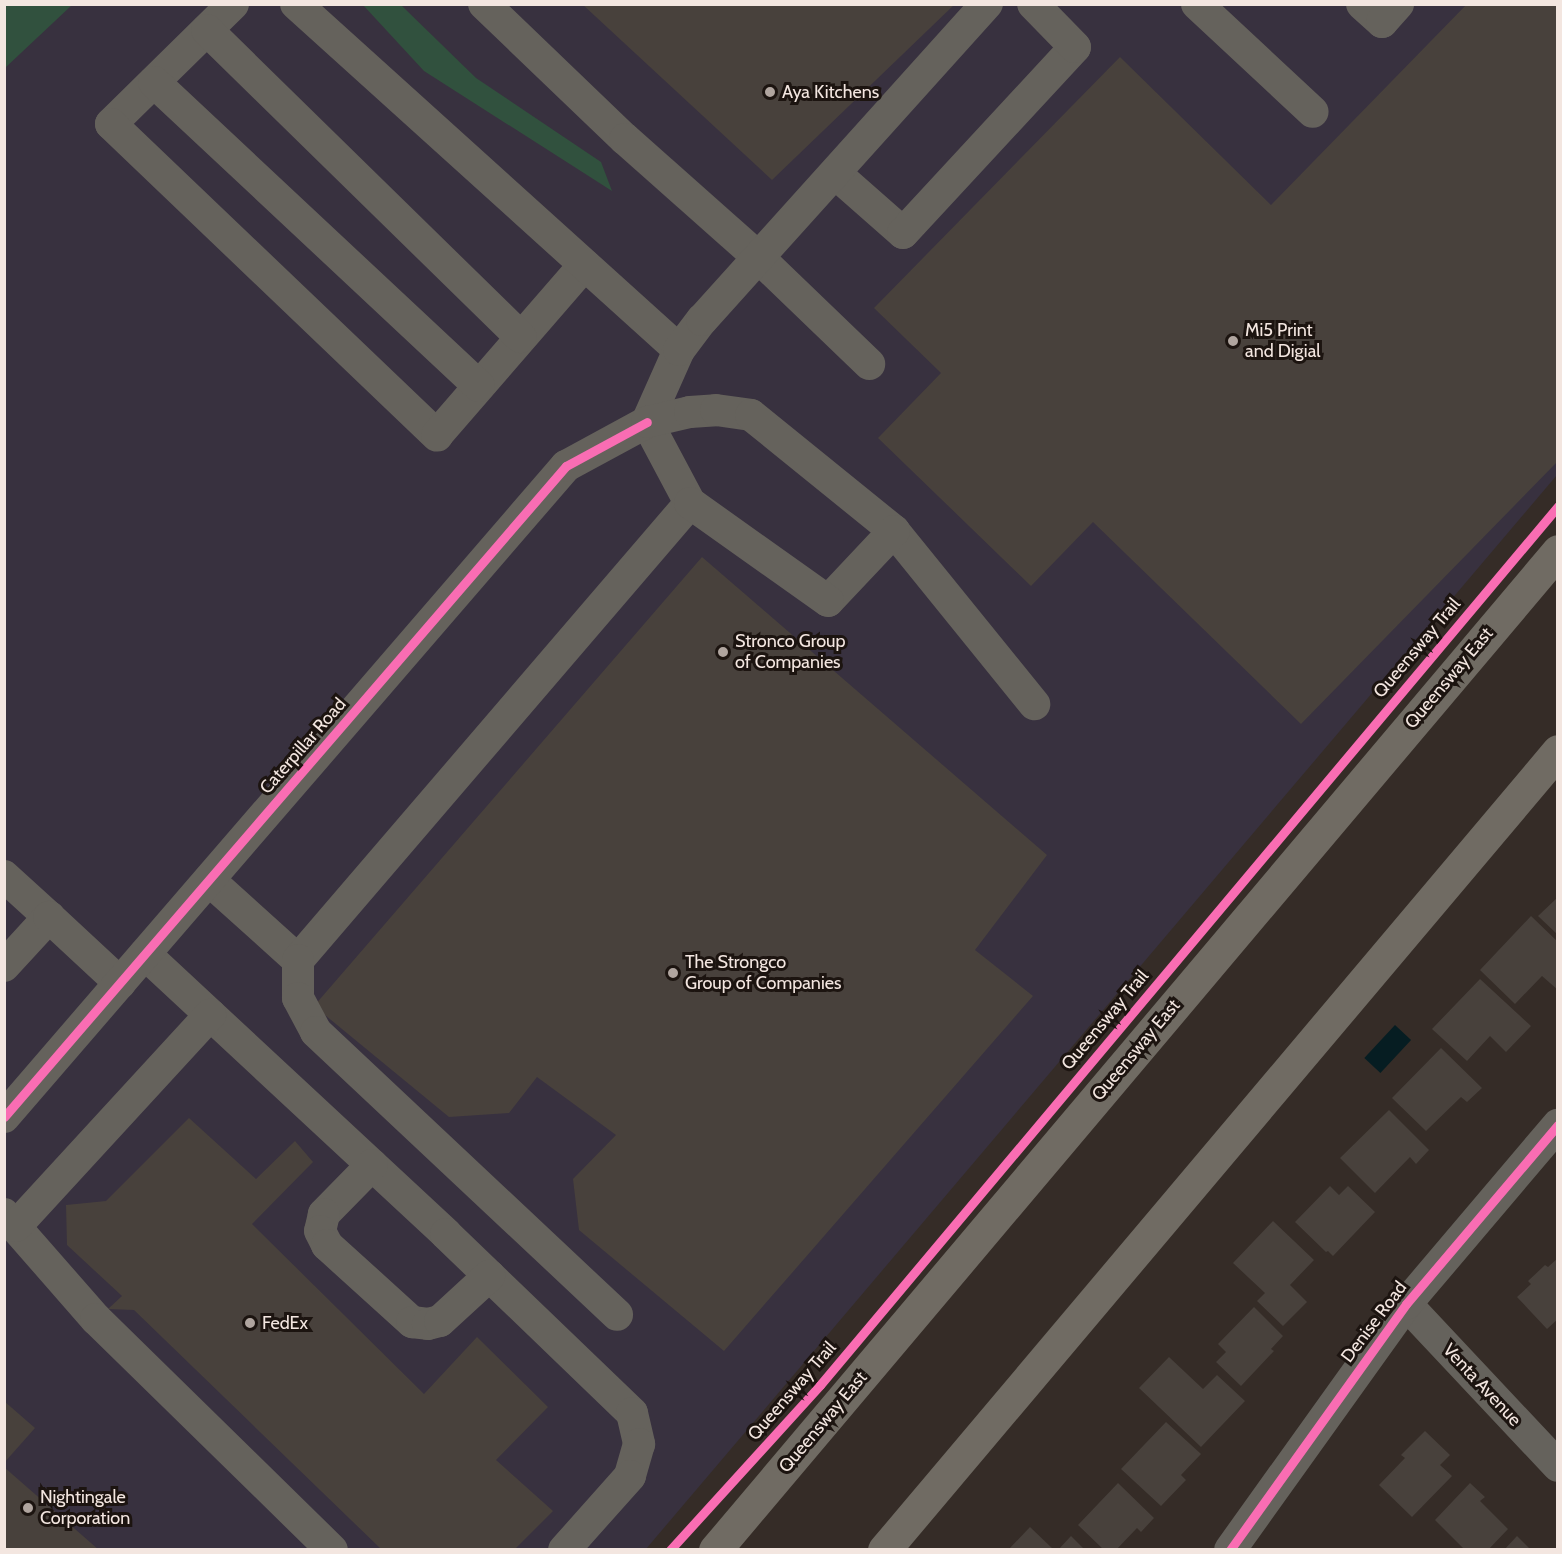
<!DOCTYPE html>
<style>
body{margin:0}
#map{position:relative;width:1562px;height:1554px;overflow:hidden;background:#352c27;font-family:Cabin,sans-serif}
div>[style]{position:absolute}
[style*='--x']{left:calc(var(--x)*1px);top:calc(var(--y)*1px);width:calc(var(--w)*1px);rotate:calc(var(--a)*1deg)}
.industrial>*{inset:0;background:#38313f}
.green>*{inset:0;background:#31513e}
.water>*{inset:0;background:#061d22;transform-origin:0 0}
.building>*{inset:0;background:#48413c}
.minor>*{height:32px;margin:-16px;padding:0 16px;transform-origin:16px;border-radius:16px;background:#65625c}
.major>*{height:33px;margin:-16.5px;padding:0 16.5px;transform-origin:16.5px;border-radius:16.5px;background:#706b63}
.cycleway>*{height:9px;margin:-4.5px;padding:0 4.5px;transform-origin:4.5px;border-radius:4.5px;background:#f96db3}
.dots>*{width:16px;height:16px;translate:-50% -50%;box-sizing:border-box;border:3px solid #1c1410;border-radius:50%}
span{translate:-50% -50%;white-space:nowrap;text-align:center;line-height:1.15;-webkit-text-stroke:6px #1c1410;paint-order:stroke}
.poi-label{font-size:18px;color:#f3e6e0}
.left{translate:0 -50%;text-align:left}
.street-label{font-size:18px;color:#f3e6e0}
.frame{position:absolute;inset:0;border:6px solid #f3e6e0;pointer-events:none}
</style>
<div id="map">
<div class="industrial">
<i style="clip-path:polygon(5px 5px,1557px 5px,1557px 475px,646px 1549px,5px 1550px)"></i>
</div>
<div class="green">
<i style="clip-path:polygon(5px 4px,72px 4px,72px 5px,5px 68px)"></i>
<i style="clip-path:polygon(363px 5px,401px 5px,476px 78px,601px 162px,612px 191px,424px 71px)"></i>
</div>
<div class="water">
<i style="left:1395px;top:1025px;width:22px;height:45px;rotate:43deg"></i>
</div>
<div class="building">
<i style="clip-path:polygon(582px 4px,955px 4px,772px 180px)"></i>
<i style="clip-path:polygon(1467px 4px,1558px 4px,1558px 461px,1301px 724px,1093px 522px,1031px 586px,878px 438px,941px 373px,874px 308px,1120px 57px,1271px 205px)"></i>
<i style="clip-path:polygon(702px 557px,1047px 855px,975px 950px,1033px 996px,724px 1351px,579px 1230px,573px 1179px,616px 1135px,537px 1077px,509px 1113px,449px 1117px,314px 1006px)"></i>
<i style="clip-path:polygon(1558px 897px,1558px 935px,1538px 916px)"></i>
<i style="clip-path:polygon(1531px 916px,1558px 942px,1558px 990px,1542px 976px,1515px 1004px,1480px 970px)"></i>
<i style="clip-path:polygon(1480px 979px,1531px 1026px,1506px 1052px,1490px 1036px,1467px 1061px,1432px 1029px)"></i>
<i style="clip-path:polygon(1441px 1048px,1482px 1088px,1467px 1102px,1461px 1097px,1426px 1131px,1392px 1098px)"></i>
<i style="clip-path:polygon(1389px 1110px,1429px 1150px,1416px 1164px,1410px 1157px,1375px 1193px,1340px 1158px)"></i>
<i style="clip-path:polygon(189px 1118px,256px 1179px,295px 1141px,313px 1162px,252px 1224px,424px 1394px,477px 1337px,548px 1407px,496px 1460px,553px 1511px,514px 1550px,382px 1550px,134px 1310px,108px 1309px,122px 1296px,67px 1245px,66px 1205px,106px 1201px)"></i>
<i style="clip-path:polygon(1330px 1186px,1339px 1195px,1348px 1186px,1375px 1212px,1333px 1256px,1328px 1251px,1326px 1252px,1295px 1222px)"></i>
<i style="clip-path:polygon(1273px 1221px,1314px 1260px,1290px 1285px,1307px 1302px,1283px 1326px,1257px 1301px,1265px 1293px,1233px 1263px)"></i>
<i style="clip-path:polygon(1558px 1258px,1558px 1319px,1547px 1329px,1517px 1297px,1531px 1284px,1528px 1281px,1545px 1265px,1548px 1267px)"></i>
<i style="clip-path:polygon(1254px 1307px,1283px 1336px,1271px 1349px,1274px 1351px,1241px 1386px,1216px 1362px,1226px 1352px,1218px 1344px)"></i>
<i style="clip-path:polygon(1169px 1357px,1203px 1389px,1217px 1375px,1245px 1401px,1201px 1447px,1139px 1388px)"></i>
<i style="clip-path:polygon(4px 1401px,35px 1428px,4px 1463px)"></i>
<i style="clip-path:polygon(1166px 1422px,1201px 1454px,1181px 1475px,1186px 1480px,1161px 1506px,1121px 1469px)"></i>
<i style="clip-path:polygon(1425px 1431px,1450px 1455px,1440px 1465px,1452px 1476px,1412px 1517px,1379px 1485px,1405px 1458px,1401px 1455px)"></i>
<i style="clip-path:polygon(4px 1467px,99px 1550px,4px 1550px)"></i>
<i style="clip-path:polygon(1118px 1483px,1154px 1518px,1141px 1532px,1137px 1528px,1116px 1550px,1104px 1550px,1078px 1525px)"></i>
<i style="clip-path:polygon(1470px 1483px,1485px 1497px,1480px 1501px,1508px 1529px,1488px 1550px,1465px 1550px,1435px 1520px)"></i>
<i style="clip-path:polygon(1030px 1527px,1054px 1550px,1008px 1550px)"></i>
<i style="clip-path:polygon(1071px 1536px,1085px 1550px,1058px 1550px)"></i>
<i style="clip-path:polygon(1517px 1536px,1531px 1550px,1504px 1550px)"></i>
</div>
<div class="minor">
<i style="--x:233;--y:4;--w:171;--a:135.5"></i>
<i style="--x:111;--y:124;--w:451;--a:43.7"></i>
<i style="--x:437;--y:435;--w:225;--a:-49.1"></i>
<i style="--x:296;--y:4;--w:516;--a:42.09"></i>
<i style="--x:484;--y:4;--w:195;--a:43.8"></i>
<i style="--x:625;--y:139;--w:179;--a:41.6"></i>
<i style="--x:759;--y:258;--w:153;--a:43.9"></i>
<i style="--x:1197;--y:4;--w:158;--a:43"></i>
<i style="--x:1362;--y:4;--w:27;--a:42"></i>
<i style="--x:1382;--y:22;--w:24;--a:-48"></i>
<i style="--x:207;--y:30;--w:439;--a:44.4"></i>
<i style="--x:154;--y:82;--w:445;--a:43.1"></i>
<i style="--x:836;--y:174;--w:89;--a:41.4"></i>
<i style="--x:903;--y:233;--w:253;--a:-47.2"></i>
<i style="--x:1075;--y:47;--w:60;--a:-134.3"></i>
<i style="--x:647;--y:422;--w:79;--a:-66"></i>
<i style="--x:679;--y:350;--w:38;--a:-53"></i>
<i style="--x:702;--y:320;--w:426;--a:-48"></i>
<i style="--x:894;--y:531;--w:223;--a:51"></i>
<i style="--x:4;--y:876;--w:61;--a:42.3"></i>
<i style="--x:209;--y:880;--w:120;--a:42"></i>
<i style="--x:298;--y:960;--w:602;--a:-49.38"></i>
<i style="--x:690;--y:503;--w:92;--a:-118"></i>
<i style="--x:145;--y:954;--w:411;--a:42.9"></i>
<i style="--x:446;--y:1234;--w:258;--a:43.9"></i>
<i style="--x:632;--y:1413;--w:32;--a:77"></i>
<i style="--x:639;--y:1444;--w:33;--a:106"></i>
<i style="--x:630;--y:1476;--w:99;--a:131.7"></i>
<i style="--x:298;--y:960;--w:38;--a:90"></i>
<i style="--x:298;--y:998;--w:38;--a:62"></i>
<i style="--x:316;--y:1032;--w:413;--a:43.2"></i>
<i style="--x:4;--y:966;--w:67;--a:-47.4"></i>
<i style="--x:49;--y:917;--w:97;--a:42.9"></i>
<i style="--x:4;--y:1117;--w:860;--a:-49.2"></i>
<i style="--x:566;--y:466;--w:92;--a:-28.5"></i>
<i style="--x:647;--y:422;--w:44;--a:-13.1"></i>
<i style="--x:690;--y:412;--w:26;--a:-4"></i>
<i style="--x:716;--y:410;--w:35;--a:8"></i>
<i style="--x:751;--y:415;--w:184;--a:39"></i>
<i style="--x:894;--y:531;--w:96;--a:133.3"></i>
<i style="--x:828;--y:601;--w:169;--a:-144.6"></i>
<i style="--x:372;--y:1165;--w:69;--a:134.4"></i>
<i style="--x:324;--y:1214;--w:17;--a:103"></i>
<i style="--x:320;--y:1231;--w:16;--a:63"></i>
<i style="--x:327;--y:1245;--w:115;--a:42.2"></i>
<i style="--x:412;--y:1322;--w:16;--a:7"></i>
<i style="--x:428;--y:1324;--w:12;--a:-14"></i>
<i style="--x:440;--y:1321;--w:67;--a:-42.6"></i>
<i style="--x:4;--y:1214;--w:140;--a:48.8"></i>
<i style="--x:96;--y:1319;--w:330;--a:44.4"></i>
<i style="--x:16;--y:1226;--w:287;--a:-47.4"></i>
<i style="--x:1406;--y:1304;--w:222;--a:46.8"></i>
<i style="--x:1230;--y:1550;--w:302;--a:-54.4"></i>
<i style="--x:1406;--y:1304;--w:235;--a:-49.7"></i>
</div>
<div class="major">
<i style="--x:715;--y:1550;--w:1307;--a:-49.84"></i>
<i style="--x:884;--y:1550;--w:1045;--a:-49.85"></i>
</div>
<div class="cycleway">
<i style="--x:4;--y:1117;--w:860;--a:-49.2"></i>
<i style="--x:566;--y:466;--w:92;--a:-28.5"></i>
<i style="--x:670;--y:1550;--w:223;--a:-47.7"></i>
<i style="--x:820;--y:1385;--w:1148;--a:-49.98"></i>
<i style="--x:1230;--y:1550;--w:302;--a:-54.4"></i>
<i style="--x:1406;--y:1304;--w:235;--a:-49.7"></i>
</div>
<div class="dots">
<i style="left:770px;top:92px;background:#b0a59f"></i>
<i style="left:1233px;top:341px;background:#b0a59f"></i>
<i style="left:723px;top:652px;background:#b0a59f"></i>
<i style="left:673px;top:973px;background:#b0a59f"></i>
<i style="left:250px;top:1323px;background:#b0a59f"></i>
<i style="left:28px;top:1508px;background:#b0a59f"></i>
</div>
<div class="poi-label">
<span class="left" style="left:782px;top:92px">Aya Kitchens</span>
<span class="left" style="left:1245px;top:341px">Mi5 Print<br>and Digial</span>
<span class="left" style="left:735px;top:652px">Stronco Group<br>of Companies</span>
<span class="left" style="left:685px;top:973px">The Strongco<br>Group of Companies</span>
<span class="left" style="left:262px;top:1323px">FedEx</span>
<span class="left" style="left:40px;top:1508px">Nightingale<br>Corporation</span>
</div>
<div class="street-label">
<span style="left:1417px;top:648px;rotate:-50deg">Queensway Trail</span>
<span style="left:1449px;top:678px;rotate:-50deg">Queensway East</span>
<span style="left:303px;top:746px;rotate:-49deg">Caterpillar Road</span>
<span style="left:1105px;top:1020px;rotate:-50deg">Queensway Trail</span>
<span style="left:1136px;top:1050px;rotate:-50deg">Queensway East</span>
<span style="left:1374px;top:1322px;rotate:-53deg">Denise Road</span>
<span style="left:1482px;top:1385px;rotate:47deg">Venta Avenue</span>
<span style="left:792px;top:1391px;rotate:-49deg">Queensway Trail</span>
<span style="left:823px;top:1422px;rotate:-50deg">Queensway East</span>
</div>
<div class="frame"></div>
</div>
